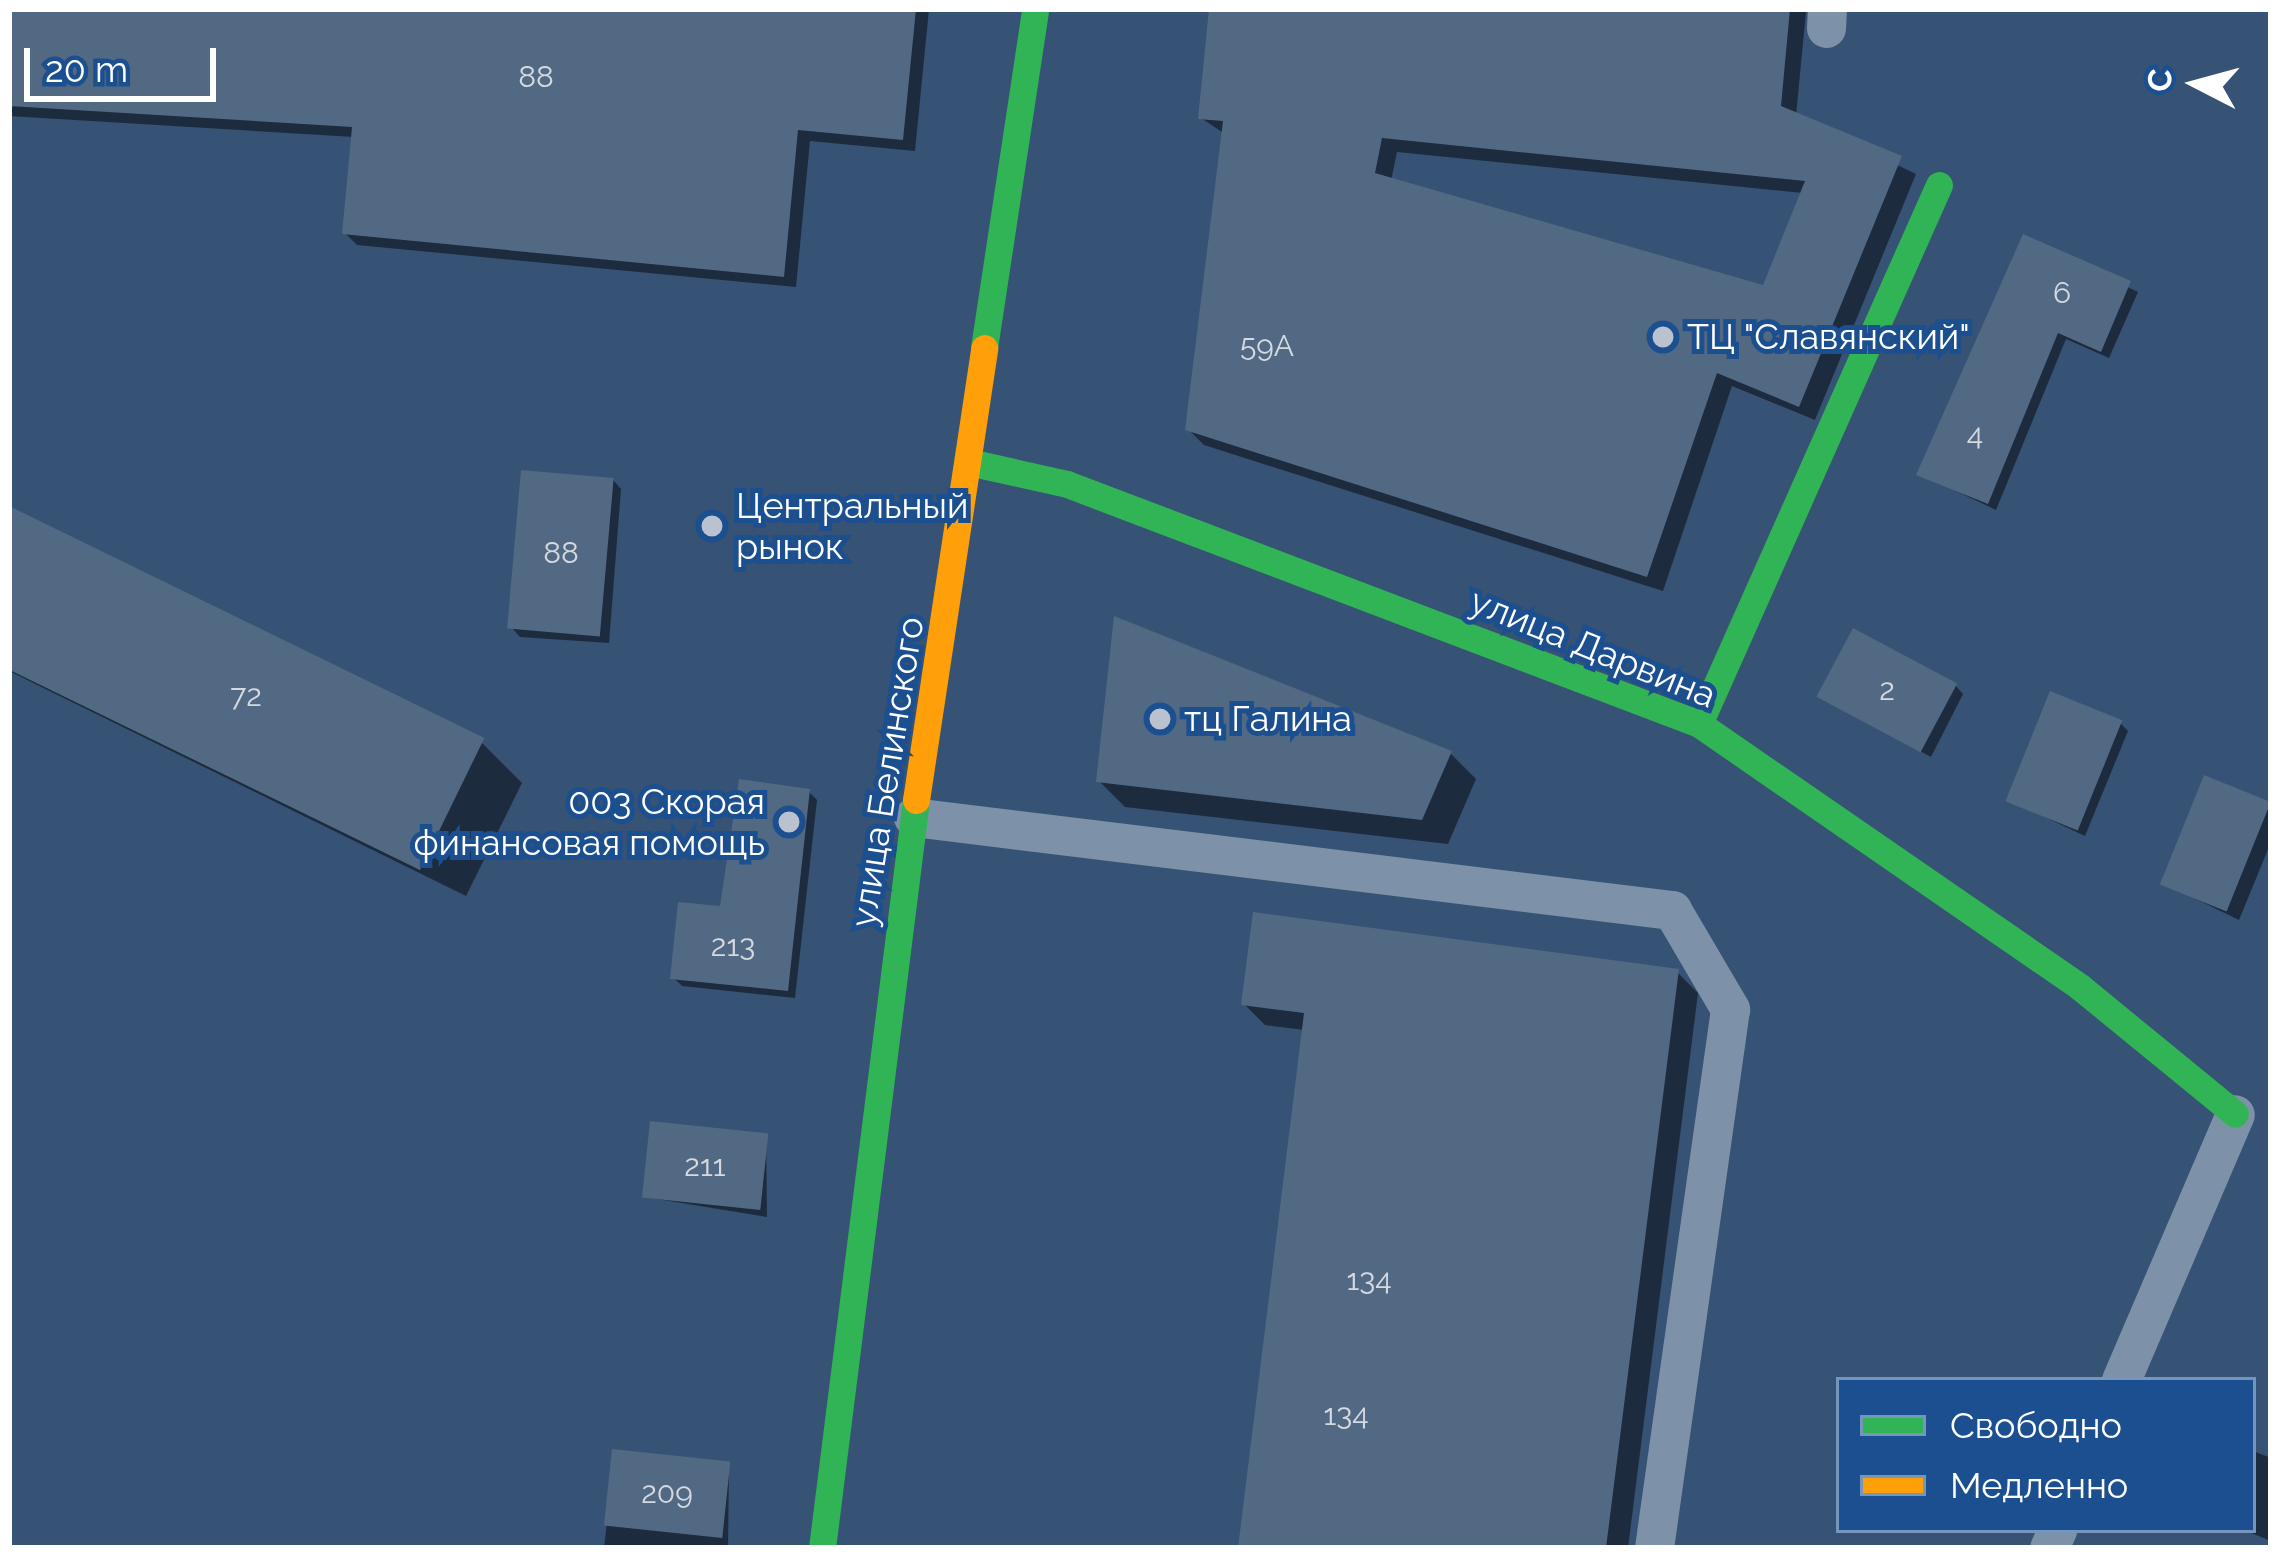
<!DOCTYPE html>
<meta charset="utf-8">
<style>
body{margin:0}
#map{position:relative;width:2280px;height:1557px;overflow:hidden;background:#365274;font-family:Raleway,sans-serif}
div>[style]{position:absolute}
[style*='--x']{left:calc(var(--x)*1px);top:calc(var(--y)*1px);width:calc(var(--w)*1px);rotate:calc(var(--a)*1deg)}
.shadow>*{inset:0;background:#0007}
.building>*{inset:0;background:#526984;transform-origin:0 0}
.lane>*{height:39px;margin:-19.5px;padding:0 19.5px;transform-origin:19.5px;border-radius:19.5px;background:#7d92a8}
.fast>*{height:27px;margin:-13.5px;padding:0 13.5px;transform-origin:13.5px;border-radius:13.5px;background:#30b455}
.slow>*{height:27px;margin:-13.5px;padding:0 13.5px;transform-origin:13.5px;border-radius:13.5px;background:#ff9f0a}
.dots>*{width:33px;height:33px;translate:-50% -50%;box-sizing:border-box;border:6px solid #1b4f8f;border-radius:50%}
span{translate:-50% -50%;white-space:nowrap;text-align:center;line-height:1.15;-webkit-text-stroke:10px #1b4f8f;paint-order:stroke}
.number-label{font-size:30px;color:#d4dae0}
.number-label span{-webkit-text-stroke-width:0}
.poi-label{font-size:36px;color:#fff}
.left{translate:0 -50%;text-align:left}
.right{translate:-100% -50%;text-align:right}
.street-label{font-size:36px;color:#fff}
.frame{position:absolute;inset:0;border:12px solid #fff;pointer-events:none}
.legend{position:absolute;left:1836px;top:1377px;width:420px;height:156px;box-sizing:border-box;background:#1b4f8f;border:3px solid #7695bc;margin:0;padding:15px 21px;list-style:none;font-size:36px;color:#fff}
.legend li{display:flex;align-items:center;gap:24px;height:60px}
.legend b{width:60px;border:3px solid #7695bc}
.north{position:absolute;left:2136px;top:24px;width:120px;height:120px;-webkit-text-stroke:9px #1b4f8f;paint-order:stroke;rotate:276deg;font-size:33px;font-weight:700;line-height:48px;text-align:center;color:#fff}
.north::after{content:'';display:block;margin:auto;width:42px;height:54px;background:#fff;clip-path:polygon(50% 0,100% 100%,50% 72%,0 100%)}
.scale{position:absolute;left:24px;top:48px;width:192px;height:54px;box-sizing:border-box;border:6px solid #fff;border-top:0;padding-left:15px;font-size:36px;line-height:42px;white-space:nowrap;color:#fff;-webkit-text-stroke:9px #1b4f8f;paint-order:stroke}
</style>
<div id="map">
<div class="shadow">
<i style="clip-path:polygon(9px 9px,929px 9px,915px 151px,810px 141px,796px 287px,357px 245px,345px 233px,354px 137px,9px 116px)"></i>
<i style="clip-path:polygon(evenodd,1212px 9px,1806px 12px,1796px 116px,1916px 174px,1815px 420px,1732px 386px,1663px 591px,1204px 445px,1188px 429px,1225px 134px,1201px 118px,1212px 9px,1397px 152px,1803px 193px,1764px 289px,1391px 181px,1397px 152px)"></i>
<i style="clip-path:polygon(2024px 238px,2138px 292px,2109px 358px,2066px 339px,1996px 510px,1920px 474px)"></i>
<i style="clip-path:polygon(613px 480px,621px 489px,609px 643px,520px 637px,512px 628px)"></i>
<i style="clip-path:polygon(9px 510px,481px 742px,522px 783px,466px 896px,9px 671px)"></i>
<i style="clip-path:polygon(1955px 685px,1963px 694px,1931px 757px,1821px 696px)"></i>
<i style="clip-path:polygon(2120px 723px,2128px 731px,2085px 836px,2009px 800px)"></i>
<i style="clip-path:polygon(1451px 754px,1476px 779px,1448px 844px,1125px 807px,1099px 781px)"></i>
<i style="clip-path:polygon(2206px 778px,2271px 805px,2271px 842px,2239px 920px,2163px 883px)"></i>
<i style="clip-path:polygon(809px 792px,817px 800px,795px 998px,682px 986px,674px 978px)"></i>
<i style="clip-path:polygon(1677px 972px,1698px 993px,1628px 1548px,1241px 1548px,1305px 1030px,1265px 1025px,1244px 1004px)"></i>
<i style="clip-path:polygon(766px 1136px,767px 1217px,645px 1197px)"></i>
<i style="clip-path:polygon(2253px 1451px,2271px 1458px,2271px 1541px,2244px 1530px,2253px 1530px)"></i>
<i style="clip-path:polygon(615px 1452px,729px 1464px,728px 1548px,604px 1548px)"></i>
</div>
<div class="building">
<i style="clip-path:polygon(9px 9px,916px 9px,903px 140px,798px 130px,784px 277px,342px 234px,352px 127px,9px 106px)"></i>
<i style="clip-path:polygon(evenodd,1209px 9px,1790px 9px,1781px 106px,1902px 156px,1799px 407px,1717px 373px,1647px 577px,1185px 430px,1223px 121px,1198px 119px,1209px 9px,1382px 138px,1805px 181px,1763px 285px,1375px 173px,1382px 138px)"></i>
<i style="clip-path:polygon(2023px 234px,2131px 281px,2101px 352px,2058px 333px,1988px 504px,1916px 475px)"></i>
<i style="left:521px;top:470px;width:93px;height:159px;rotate:5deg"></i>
<i style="left:9px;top:506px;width:529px;height:147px;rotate:26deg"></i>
<i style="clip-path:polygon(1114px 616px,1452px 751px,1422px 820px,1096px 782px)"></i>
<i style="left:1853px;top:628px;width:118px;height:78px;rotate:28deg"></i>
<i style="left:2050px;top:691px;width:78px;height:119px;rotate:22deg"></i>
<i style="left:2204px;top:775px;width:72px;height:118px;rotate:22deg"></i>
<i style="clip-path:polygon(739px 779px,810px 789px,788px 991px,670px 979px,678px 902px,720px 906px)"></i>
<i style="clip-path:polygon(1253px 912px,1679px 969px,1606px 1548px,1238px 1548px,1304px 1013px,1241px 1005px)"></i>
<i style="left:650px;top:1121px;width:119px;height:77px;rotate:6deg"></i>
<i style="left:612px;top:1449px;width:119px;height:77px;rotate:6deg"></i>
</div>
<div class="lane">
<i style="--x:1826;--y:28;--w:19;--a:-87"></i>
<i style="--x:913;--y:817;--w:765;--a:6.99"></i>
<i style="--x:1672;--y:910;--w:115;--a:59.6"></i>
<i style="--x:1730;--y:1009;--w:544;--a:98.03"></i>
<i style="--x:2121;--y:1380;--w:289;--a:-66.8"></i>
<i style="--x:2049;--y:1548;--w:20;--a:-66"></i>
</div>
<div class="fast">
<i style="--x:984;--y:348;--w:343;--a:-81.4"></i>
<i style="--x:973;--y:463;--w:96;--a:12.6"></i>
<i style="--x:1067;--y:484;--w:676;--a:20.79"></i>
<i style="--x:1699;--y:724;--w:463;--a:34.6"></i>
<i style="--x:2080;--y:987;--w:200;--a:39.3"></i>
<i style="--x:1699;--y:724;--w:590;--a:-66"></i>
<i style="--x:822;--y:1548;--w:754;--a:-82.84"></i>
</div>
<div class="slow">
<i style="--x:916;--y:800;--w:457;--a:-81.4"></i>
</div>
<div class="dots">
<i style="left:1663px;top:337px;background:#b9c2ce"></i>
<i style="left:712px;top:526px;background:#b9c2ce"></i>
<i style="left:1160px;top:719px;background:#b9c2ce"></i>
<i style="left:789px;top:822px;background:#b9c2ce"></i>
</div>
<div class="number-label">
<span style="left:536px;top:77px">88</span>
<span style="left:2062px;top:293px">6</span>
<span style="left:1267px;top:346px">59А</span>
<span style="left:1975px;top:435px">4</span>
<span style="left:561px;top:553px">88</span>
<span style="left:1887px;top:690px">2</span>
<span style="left:246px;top:696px">72</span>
<span style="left:733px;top:946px">213</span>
<span style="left:705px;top:1166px">211</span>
<span style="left:1369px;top:1280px">134</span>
<span style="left:1346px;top:1415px">134</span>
<span style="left:667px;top:1493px">209</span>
</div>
<div class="poi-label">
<span class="left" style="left:1687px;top:337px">ТЦ "Славянский"</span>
<span class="left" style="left:736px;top:526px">Центральный<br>рынок</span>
<span class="left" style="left:1184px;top:719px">тц Галина</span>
<span class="right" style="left:765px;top:822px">003 Скорая<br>финансовая помощь</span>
</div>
<div class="street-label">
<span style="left:1593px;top:648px;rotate:22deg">улица Дарвина</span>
<span style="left:887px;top:772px;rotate:-81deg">улица Белинского</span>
</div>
<div class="frame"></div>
<ul class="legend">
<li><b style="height:15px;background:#30b455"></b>Свободно</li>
<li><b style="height:15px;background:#ff9f0a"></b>Медленно</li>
</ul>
<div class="north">С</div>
<div class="scale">20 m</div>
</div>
